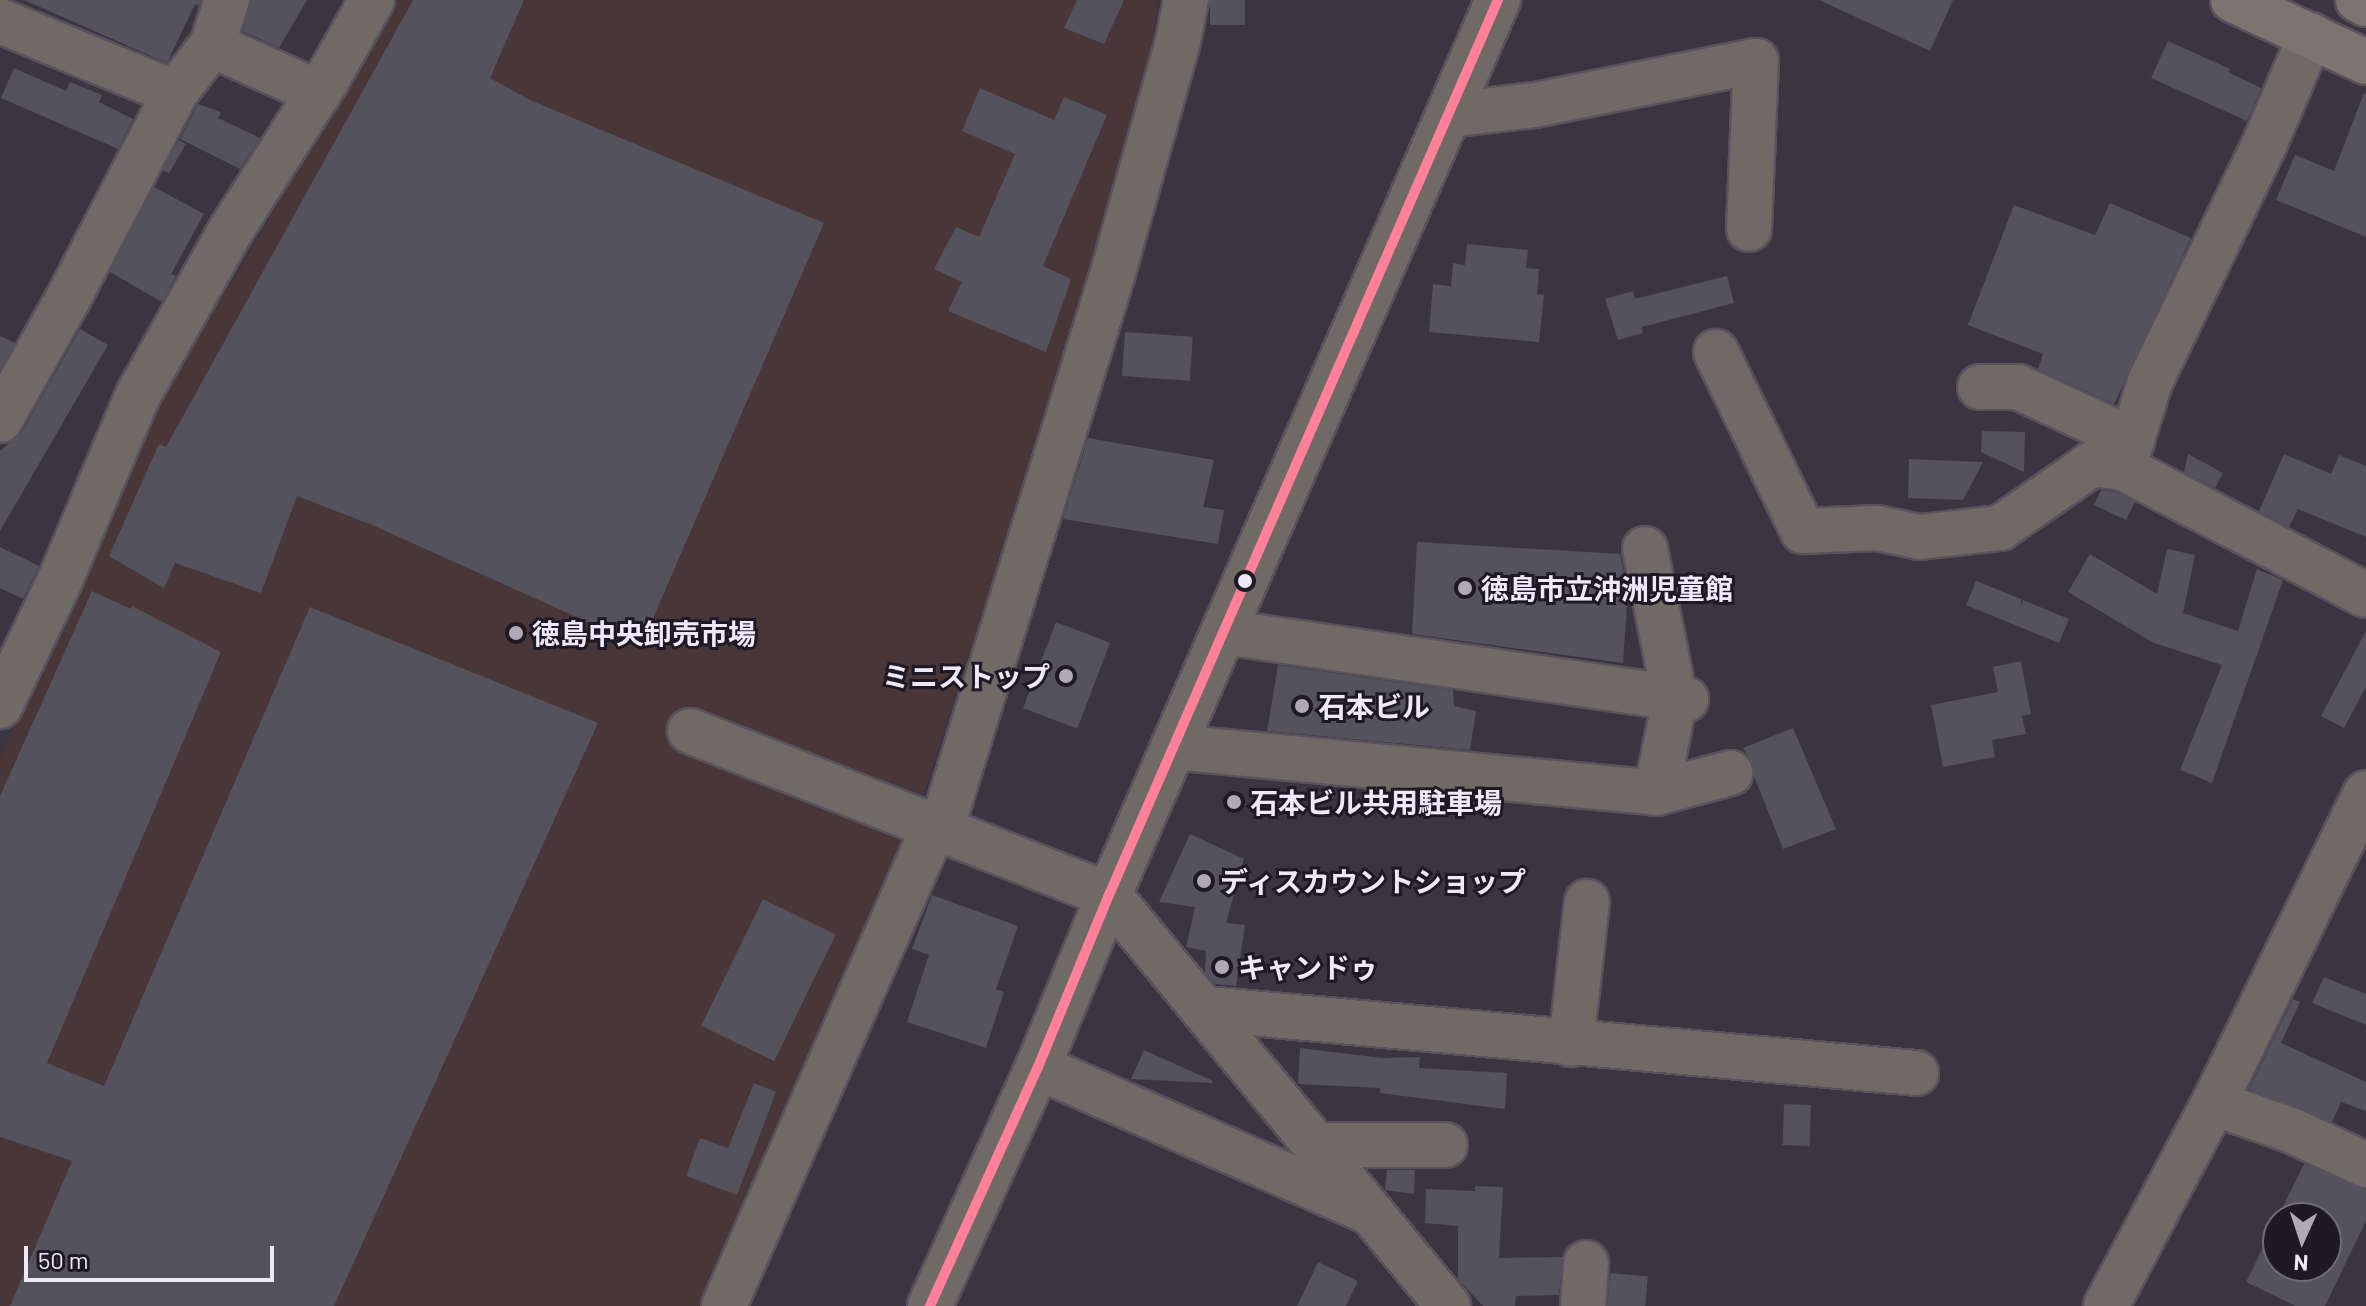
<!DOCTYPE html>
<meta charset="utf-8">
<style>
body{margin:0}
#map{position:relative;width:2366px;height:1306px;overflow:hidden;background:#3b3541;font-family:Barlow,"Noto Sans JP",sans-serif}
div>[style]{position:absolute}
[style*='--x']{left:calc(var(--x)*1px);top:calc(var(--y)*1px);width:calc(var(--w)*1px);rotate:calc(var(--a)*1deg)}
.commercial>*{inset:0;background:#493638}
.building>*{inset:0;background:#54525c;transform-origin:0 0}
.roads{filter:drop-shadow(2px 0 #58525d) drop-shadow(-2px 0 #58525d) drop-shadow(0 2px #58525d) drop-shadow(0 -2px #58525d)}
.minor>*{height:44px;margin:-22px;padding:0 22px;transform-origin:22px;border-radius:22px;background:#706a66}
.major>*{height:44px;margin:-22px;padding:0 22px;transform-origin:22px;border-radius:22px;background:#7c7471}
.bus-1>*{height:10px;margin:-5px;padding:0 5px;transform-origin:5px;border-radius:5px;background:#ff8098}
.dots>*{width:22px;height:22px;translate:-50% -50%;box-sizing:border-box;border:4px solid #1e1a25;border-radius:50%}
span{translate:-50% -50%;white-space:nowrap;text-align:center;line-height:1.15;-webkit-text-stroke:6px #1e1a25;paint-order:stroke}
.poi-label{font-size:28px;color:#efe8f8;font-weight:700}
.left{translate:0 -50%;text-align:left}
.right{translate:-100% -50%;text-align:right}
.north{position:absolute;left:2262px;top:1202px;width:80px;height:80px;box-sizing:border-box;background:#1e1a25;border:2px solid #726c79;border-radius:50%;rotate:183deg;font-size:22px;font-weight:700;line-height:32px;text-align:center;color:#efe8f8}
.north::after{content:'';display:block;margin:auto;width:28px;height:36px;background:#b0a9b8;clip-path:polygon(50% 0,100% 100%,50% 72%,0 100%)}
.scale{position:absolute;left:24px;top:1246px;width:250px;height:36px;box-sizing:border-box;border:4px solid #efe8f8;border-top:0;padding-left:10px;font-size:24px;line-height:28px;white-space:nowrap;color:#efe8f8;-webkit-text-stroke:6px #1e1a25;paint-order:stroke}
</style>
<div id="map">
<div class="commercial">
<i style="clip-path:polygon(395px 0,1157px 0,1151px 62px,1073px 337px,894px 883px,704px 1306px,0 1306px,0 758px,113px 508px,149px 415px,244px 262px)"></i>
</div>
<div class="building">
<i style="clip-path:polygon(24px 0,201px 0,199px 6px,195px 4px,167px 63px)"></i>
<i style="clip-path:polygon(251px 0,307px 0,279px 48px,243px 31px)"></i>
<i style="clip-path:polygon(413px 0,524px 0,490px 78px,530px 100px,824px 223px,641px 646px,372px 525px,297px 496px,261px 593px,175px 563px,164px 588px,109px 556px,159px 444px,166px 447px)"></i>
<i style="clip-path:polygon(1077px 0,1124px 0,1104px 44px,1064px 28px)"></i>
<i style="left:1210px;top:0;width:35px;height:25px"></i>
<i style="clip-path:polygon(1819px 0,1953px 0,1930px 51px)"></i>
<i style="clip-path:polygon(2168px 41px,2230px 69px,2228px 72px,2261px 88px,2247px 121px,2151px 78px)"></i>
<i style="clip-path:polygon(14px 68px,66px 91px,70px 82px,102px 95px,99px 102px,133px 119px,118px 149px,1px 98px)"></i>
<i style="clip-path:polygon(980px 88px,1054px 120px,1064px 97px,1107px 115px,1043px 266px,1071px 279px,1046px 352px,948px 311px,962px 282px,934px 269px,956px 227px,979px 237px,1015px 154px,962px 131px)"></i>
<i style="clip-path:polygon(2364px 93px,2366px 94px,2366px 237px,2276px 200px,2295px 155px,2334px 171px)"></i>
<i style="clip-path:polygon(198px 104px,221px 112px,218px 118px,260px 138px,240px 169px,180px 139px)"></i>
<i style="left:179px;top:140px;width:8px;height:34px;rotate:30deg"></i>
<i style="clip-path:polygon(154px 187px,204px 214px,171px 274px,176px 276px,162px 302px,110px 272px)"></i>
<i style="clip-path:polygon(2110px 203px,2191px 238px,2114px 404px,2038px 369px,2043px 354px,1968px 325px,2014px 205px,2095px 235px)"></i>
<i style="clip-path:polygon(1467px 244px,1528px 250px,1526px 268px,1539px 269px,1537px 294px,1544px 295px,1539px 342px,1429px 332px,1433px 284px,1451px 286px,1453px 263px,1465px 265px)"></i>
<i style="clip-path:polygon(1727px 276px,1734px 303px,1642px 327px,1643px 333px,1618px 340px,1605px 299px,1633px 291px,1635px 299px)"></i>
<i style="clip-path:polygon(80px 329px,108px 345px,0 531px,0 451px,22px 432px)"></i>
<i style="left:1125px;top:332px;width:68px;height:44px;rotate:4deg"></i>
<i style="clip-path:polygon(0 336px,15px 343px,0 369px)"></i>
<i style="clip-path:polygon(1982px 431px,2025px 432px,2024px 472px,1981px 452px)"></i>
<i style="clip-path:polygon(1088px 438px,1214px 460px,1203px 507px,1224px 510px,1218px 544px,1063px 519px)"></i>
<i style="clip-path:polygon(2188px 454px,2223px 473px,2215px 488px,2184px 472px)"></i>
<i style="clip-path:polygon(2284px 454px,2331px 474px,2339px 455px,2366px 466px,2366px 537px,2298px 509px,2289px 527px,2259px 511px)"></i>
<i style="clip-path:polygon(1909px 459px,1983px 462px,1963px 500px,1908px 498px)"></i>
<i style="clip-path:polygon(2101px 490px,2115px 492px,2135px 502px,2126px 520px,2094px 505px)"></i>
<i style="clip-path:polygon(1417px 542px,1620px 554px,1628px 589px,1623px 663px,1412px 634px)"></i>
<i style="clip-path:polygon(0 547px,39px 566px,23px 599px,0 588px)"></i>
<i style="clip-path:polygon(2167px 549px,2195px 555px,2183px 613px,2238px 631px,2257px 569px,2283px 580px,2212px 783px,2180px 770px,2222px 665px,2154px 643px,2068px 592px,2090px 554px,2157px 594px)"></i>
<i style="clip-path:polygon(1976px 581px,2021px 599px,2021px 606px,2023px 600px,2069px 619px,2059px 643px,1966px 605px)"></i>
<i style="clip-path:polygon(92px 591px,131px 609px,132px 606px,221px 652px,47px 1063px,104px 1086px,310px 607px,598px 723px,334px 1306px,10px 1306px,72px 1161px,0 1137px,0 796px)"></i>
<i style="left:1056px;top:622px;width:58px;height:92px;rotate:21deg"></i>
<i style="clip-path:polygon(2366px 631px,2366px 687px,2344px 728px,2321px 716px)"></i>
<i style="clip-path:polygon(2021px 661px,2031px 714px,2022px 716px,2026px 734px,1992px 740px,1995px 757px,1943px 767px,1931px 705px,1998px 692px,1993px 667px)"></i>
<i style="clip-path:polygon(1278px 665px,1453px 690px,1454px 706px,1476px 711px,1470px 750px,1267px 731px)"></i>
<i style="clip-path:polygon(1793px 728px,1836px 829px,1783px 849px,1754px 776px,1754px 766px,1743px 748px)"></i>
<i style="clip-path:polygon(1190px 834px,1244px 859px,1226px 923px,1245px 925px,1236px 986px,1215px 984px,1205px 972px,1206px 951px,1186px 947px,1195px 907px,1159px 902px)"></i>
<i style="clip-path:polygon(932px 895px,1018px 926px,996px 989px,1004px 992px,986px 1048px,907px 1022px,929px 955px,912px 949px)"></i>
<i style="left:763px;top:899px;width:81px;height:141px;rotate:26deg"></i>
<i style="clip-path:polygon(2324px 977px,2366px 994px,2366px 1025px,2312px 1003px)"></i>
<i style="clip-path:polygon(2293px 999px,2300px 1002px,2281px 1043px,2366px 1082px,2366px 1111px,2341px 1102px,2332px 1122px,2249px 1089px)"></i>
<i style="clip-path:polygon(1300px 1048px,1382px 1058px,1420px 1057px,1419px 1068px,1507px 1073px,1505px 1109px,1380px 1093px,1380px 1088px,1298px 1084px)"></i>
<i style="clip-path:polygon(1144px 1050px,1213px 1081px,1212px 1083px,1131px 1079px)"></i>
<i style="clip-path:polygon(754px 1083px,776px 1092px,737px 1195px,686px 1176px,700px 1138px,728px 1148px)"></i>
<i style="left:1784px;top:1104px;width:27px;height:41px;rotate:2deg"></i>
<i style="clip-path:polygon(evenodd,2304px 1164px,2366px 1190px,2366px 1221px,2325px 1306px,2296px 1306px,2246px 1282px,2304px 1164px,2278px 1218px,2326px 1218px,2326px 1266px,2278px 1266px,2278px 1218px)"></i>
<i style="clip-path:polygon(1387px 1170px,1415px 1170px,1414px 1194px,1385px 1190px)"></i>
<i style="clip-path:polygon(1475px 1186px,1503px 1187px,1499px 1258px,1563px 1257px,1559px 1295px,1516px 1296px,1515px 1306px,1483px 1306px,1458px 1279px,1458px 1226px,1425px 1223px,1426px 1189px,1475px 1191px)"></i>
<i style="clip-path:polygon(1318px 1262px,1358px 1281px,1346px 1306px,1297px 1306px)"></i>
<i style="left:1610px;top:1273px;width:38px;height:33px;rotate:5deg"></i>
</div>
<div class="roads">
<div class="minor">
<i style="--x:0;--y:21;--w:189;--a:22.4"></i>
<i style="--x:175;--y:93;--w:61;--a:-52.4"></i>
<i style="--x:212;--y:45;--w:117;--a:24.2"></i>
<i style="--x:2311;--y:35;--w:120;--a:113.1"></i>
<i style="--x:2264;--y:145;--w:263;--a:115.7"></i>
<i style="--x:2150;--y:382;--w:90;--a:107.4"></i>
<i style="--x:2123;--y:468;--w:274;--a:27.6"></i>
<i style="--x:212;--y:45;--w:47;--a:-71.6"></i>
<i style="--x:1448;--y:115;--w:88;--a:-6.6"></i>
<i style="--x:1535;--y:105;--w:225;--a:-11.3"></i>
<i style="--x:1756;--y:61;--w:168;--a:92.4"></i>
<i style="--x:1716;--y:352;--w:199;--a:64.1"></i>
<i style="--x:1803;--y:531;--w:74;--a:-2.3"></i>
<i style="--x:1877;--y:528;--w:44;--a:11.8"></i>
<i style="--x:1920;--y:537;--w:81;--a:-6.4"></i>
<i style="--x:2000;--y:528;--w:112;--a:-34.8"></i>
<i style="--x:2092;--y:464;--w:31;--a:7"></i>
<i style="--x:1980;--y:387;--w:38;--a:0"></i>
<i style="--x:2018;--y:387;--w:126;--a:24.9"></i>
<i style="--x:0;--y:420;--w:141;--a:-60.7"></i>
<i style="--x:69;--y:297;--w:230;--a:-62.5"></i>
<i style="--x:1645;--y:549;--w:153;--a:78.7"></i>
<i style="--x:1675;--y:699;--w:96;--a:101.4"></i>
<i style="--x:1224;--y:632;--w:467;--a:8.3"></i>
<i style="--x:0;--y:706;--w:142;--a:-64.5"></i>
<i style="--x:61;--y:578;--w:199;--a:-67.2"></i>
<i style="--x:138;--y:395;--w:189;--a:-60.6"></i>
<i style="--x:231;--y:230;--w:177;--a:-57.5"></i>
<i style="--x:326;--y:81;--w:93;--a:-60.4"></i>
<i style="--x:690;--y:731;--w:450;--a:21.4"></i>
<i style="--x:1109;--y:895;--w:533;--a:50.48"></i>
<i style="--x:1173;--y:747;--w:485;--a:5.4"></i>
<i style="--x:1656;--y:793;--w:77;--a:-15.1"></i>
<i style="--x:941;--y:830;--w:580;--a:-72.85"></i>
<i style="--x:1112;--y:276;--w:244;--a:-74.3"></i>
<i style="--x:1178;--y:41;--w:42;--a:-79"></i>
<i style="--x:1206;--y:1009;--w:713;--a:5.15"></i>
<i style="--x:1571;--y:1044;--w:143;--a:-83.6"></i>
<i style="--x:1038;--y:1067;--w:358;--a:23.6"></i>
<i style="--x:2214;--y:1103;--w:84;--a:19.5"></i>
<i style="--x:2293;--y:1131;--w:81;--a:25"></i>
<i style="--x:1315;--y:1145;--w:130;--a:0"></i>
<i style="--x:724;--y:1306;--w:523;--a:-66.33"></i>
<i style="--x:930;--y:1306;--w:262;--a:-65.7"></i>
<i style="--x:1038;--y:1067;--w:186;--a:-67.6"></i>
<i style="--x:1109;--y:895;--w:976;--a:-66.51"></i>
<i style="--x:1583;--y:1306;--w:43;--a:-86"></i>
<i style="--x:2106;--y:1306;--w:230;--a:-62"></i>
<i style="--x:2214;--y:1103;--w:345;--a:-63.9"></i>
</div>
<div class="major">
<i style="--x:2233;--y:0;--w:147;--a:25"></i>
<i style="--x:2358;--y:0;--w:9;--a:27"></i>
</div>
</div>
<div class="bus-1">
<i style="--x:930;--y:1306;--w:262;--a:-65.7"></i>
<i style="--x:1038;--y:1067;--w:186;--a:-67.6"></i>
<i style="--x:1109;--y:895;--w:976;--a:-66.51"></i>
</div>
<div class="dots">
<i style="left:1245px;top:581px;background:#efe8f8"></i>
<i style="left:1465px;top:588px;background:#b0a9b8"></i>
<i style="left:516px;top:633px;background:#b0a9b8"></i>
<i style="left:1066px;top:676px;background:#b0a9b8"></i>
<i style="left:1302px;top:706px;background:#b0a9b8"></i>
<i style="left:1234px;top:802px;background:#b0a9b8"></i>
<i style="left:1204px;top:881px;background:#b0a9b8"></i>
<i style="left:1222px;top:967px;background:#b0a9b8"></i>
</div>
<div class="poi-label">
<span class="left" style="left:1481px;top:588px">徳島市立沖洲児童館</span>
<span class="left" style="left:532px;top:633px">徳島中央卸売市場</span>
<span class="right" style="left:1050px;top:676px">ミニストップ</span>
<span class="left" style="left:1318px;top:706px">石本ビル</span>
<span class="left" style="left:1250px;top:802px">石本ビル共用駐車場</span>
<span class="left" style="left:1220px;top:881px">ディスカウントショップ</span>
<span class="left" style="left:1238px;top:967px">キャンドゥ</span>
</div>
<div class="north">N</div>
<div class="scale">50 m</div>
</div>
